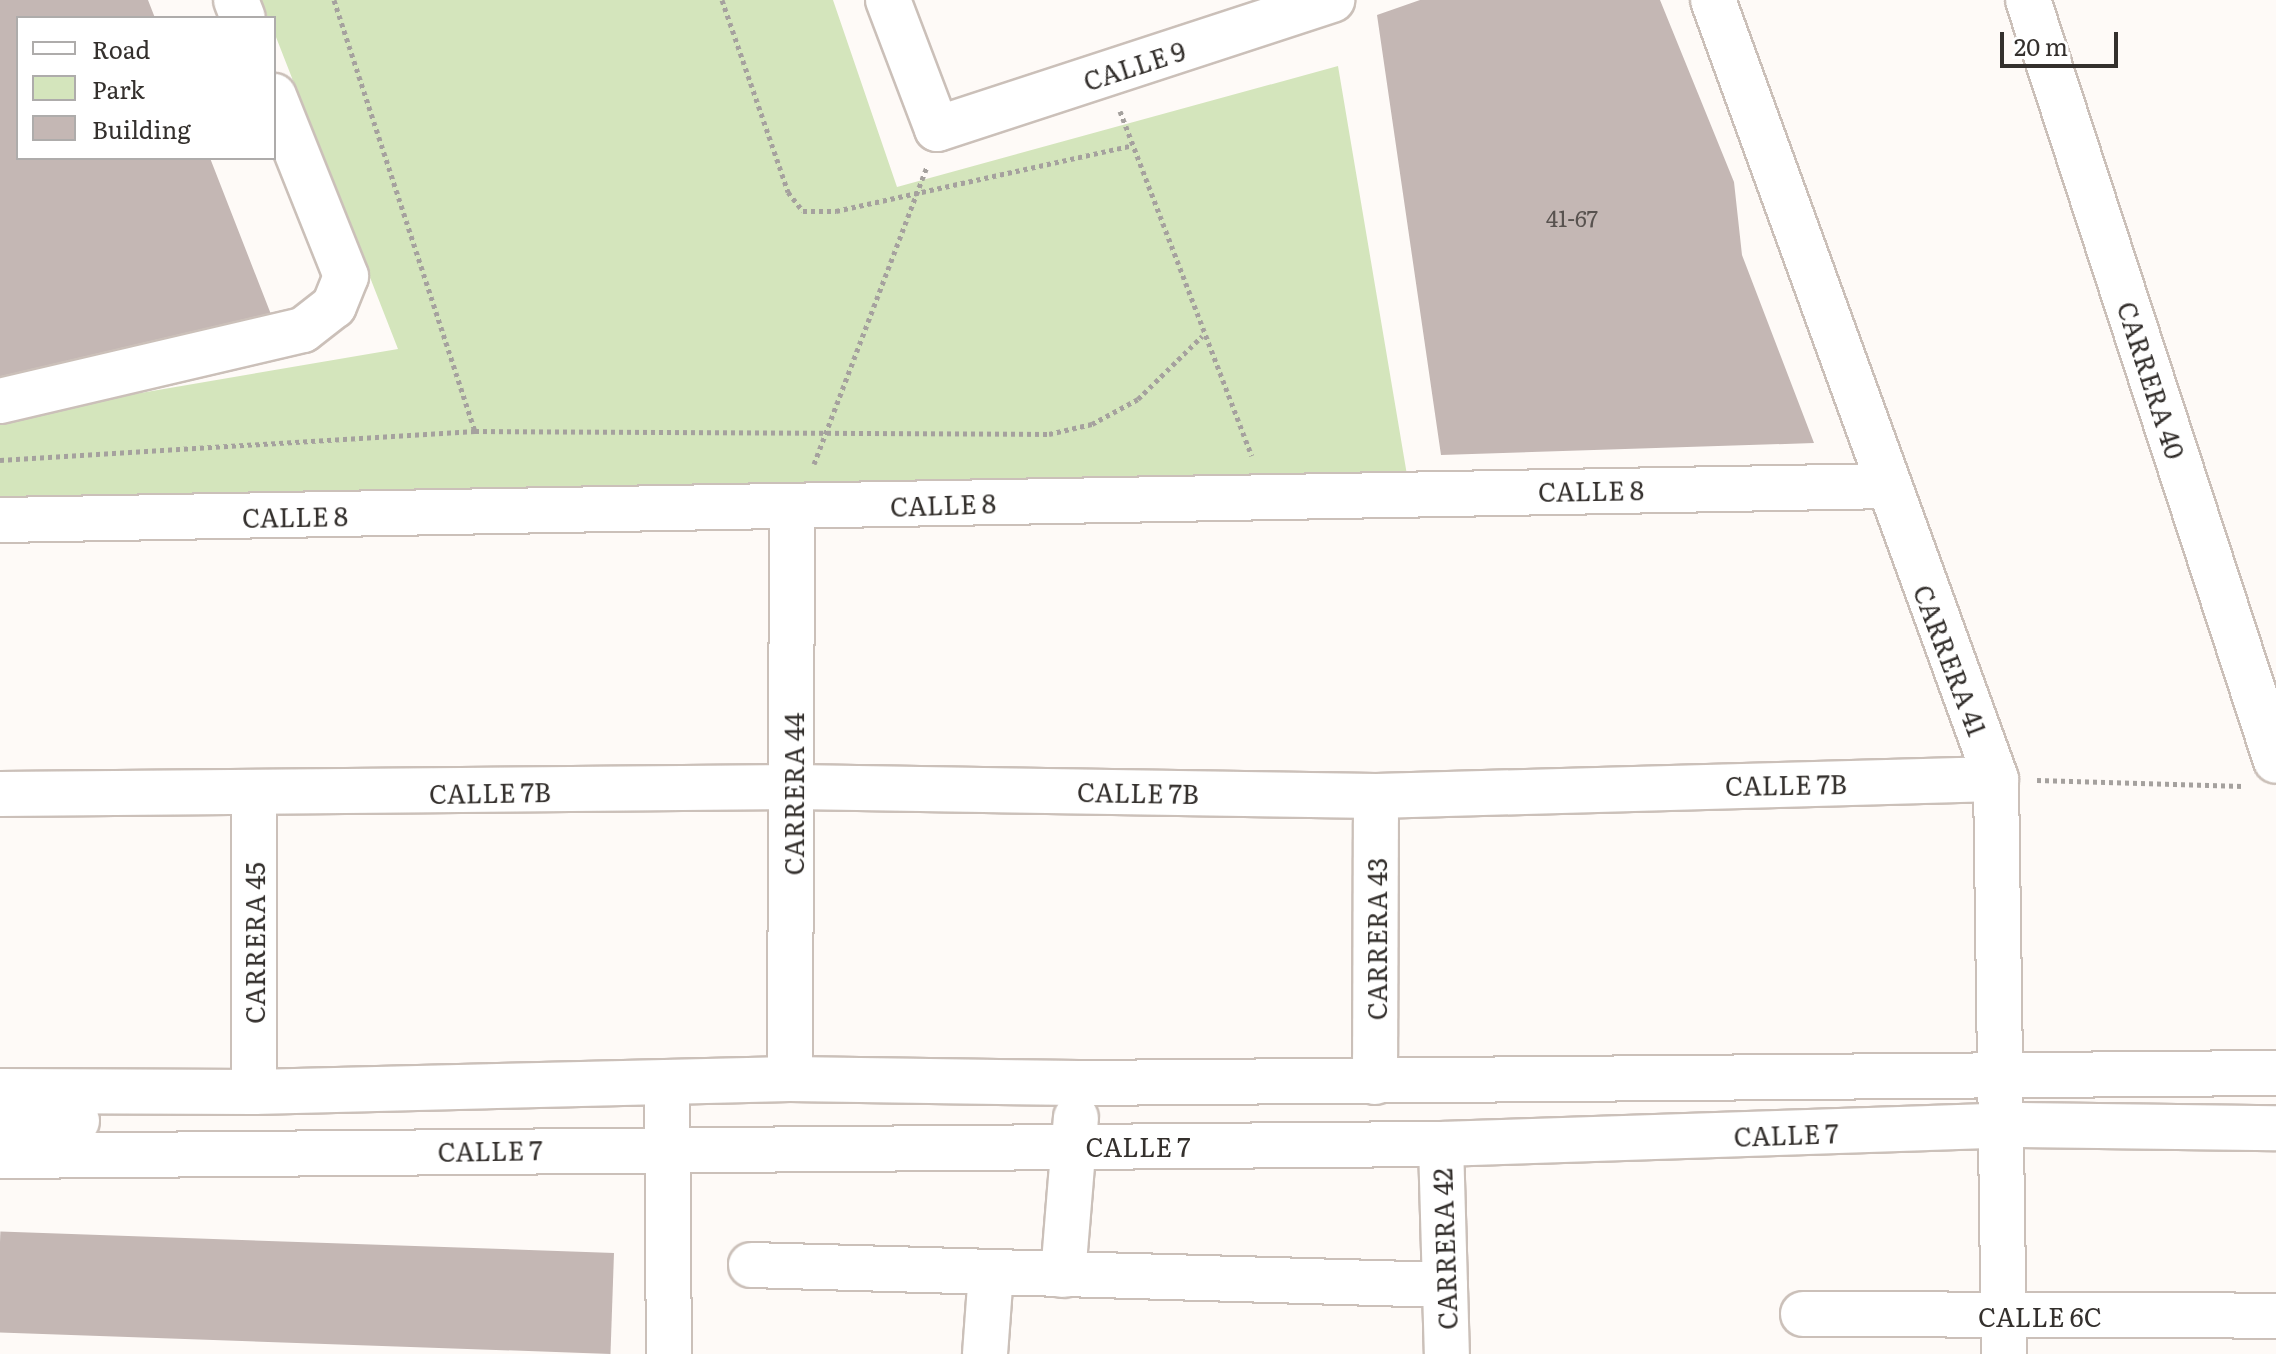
<!DOCTYPE html>
<style>
body{margin:0}
#map{position:relative;width:2276px;height:1354px;overflow:hidden;background:#fefaf7;font-family:Literata,serif}
div>[style]{position:absolute}
[style*='--x']{left:calc(var(--x)*1px);top:calc(var(--y)*1px);width:calc(var(--w)*1px);rotate:calc(var(--a)*1deg)}
.green>*{inset:0;background:#d4e5bc}
.building>*{inset:0;background:#c4b7b4;transform-origin:0 0}
.path>*{height:5px;margin-top:-2.5px;transform-origin:0;background:repeating-linear-gradient(90deg,#a5a19e 0 4px,transparent 0 8px)}
.roads{filter:drop-shadow(2px 0 #cbc0b9) drop-shadow(-2px 0 #cbc0b9) drop-shadow(0 2px #cbc0b9) drop-shadow(0 -2px #cbc0b9)}
.minor>*{height:44px;margin:-22px;padding:0 22px;transform-origin:22px;border-radius:22px;background:#fff}
span{translate:-50% -50%;white-space:nowrap;text-align:center;line-height:1.15;-webkit-text-stroke:8px #fff;paint-order:stroke}
.number-label{font-size:22px;color:#58524f}
.number-label span{-webkit-text-stroke-width:0}
.street-label{font-size:26px;color:#34302d}
.legend{position:absolute;left:16px;top:16px;width:260px;height:144px;box-sizing:border-box;background:#fff;border:2px solid #aeacab;margin:0;padding:10px 14px;list-style:none;font-size:24px;color:#34302d}
.legend li{display:flex;align-items:center;gap:16px;height:40px}
.legend b{width:40px;border:2px solid #aeacab}
.scale{position:absolute;left:2000px;top:32px;width:118px;height:36px;box-sizing:border-box;border:4px solid #34302d;border-top:0;padding-left:10px;font-size:24px;line-height:28px;white-space:nowrap;color:#34302d;-webkit-text-stroke:6px #fff;paint-order:stroke}
</style>
<div id="map">
<div class="green">
<i style="clip-path:polygon(261px 0,833px 0,897px 187px,1338px 66px,1407px 475px,0 498px,0 417px,398px 349px,274px 32px,274px 18px,268px 18px)"></i>
</div>
<div class="building">
<i style="clip-path:polygon(0 0,148px 0,155px 18px,18px 18px,18px 158px,210px 158px,274px 322px,0 386px)"></i>
<i style="clip-path:polygon(1420px 0,1660px 0,1734px 182px,1742px 255px,1814px 443px,1441px 455px,1377px 15px)"></i>
<i style="left:614px;top:1253px;width:101px;height:614px;rotate:92deg"></i>
</div>
<div class="path">
<i style="--x:334;--y:0;--w:453;--a:71.9"></i>
<i style="--x:722;--y:0;--w:203;--a:71"></i>
<i style="--x:788;--y:192;--w:24;--a:52"></i>
<i style="--x:803;--y:211;--w:33;--a:0"></i>
<i style="--x:836;--y:211;--w:301;--a:-12.5"></i>
<i style="--x:1120;--y:111;--w:369;--a:69.1"></i>
<i style="--x:0;--y:460;--w:476;--a:-3.5"></i>
<i style="--x:475;--y:431;--w:574;--a:0.3"></i>
<i style="--x:1049;--y:434;--w:44;--a:-13.1"></i>
<i style="--x:1092;--y:424;--w:52;--a:-28.5"></i>
<i style="--x:1138;--y:399;--w:90;--a:-44.5"></i>
<i style="--x:814;--y:464;--w:318;--a:-69.2"></i>
<i style="--x:2037;--y:780;--w:206;--a:1.7"></i>
</div>
<div class="roads">
<div class="minor">
<i style="--x:236;--y:0;--w:19;--a:69"></i>
<i style="--x:888;--y:0;--w:138;--a:69.2"></i>
<i style="--x:937;--y:129;--w:416;--a:-18.1"></i>
<i style="--x:1713;--y:0;--w:829;--a:70.03"></i>
<i style="--x:1996;--y:779;--w:575;--a:89.2"></i>
<i style="--x:2028;--y:0;--w:800;--a:71.95"></i>
<i style="--x:0;--y:401;--w:311;--a:-13.2"></i>
<i style="--x:303;--y:330;--w:39;--a:-38"></i>
<i style="--x:334;--y:306;--w:32;--a:-68"></i>
<i style="--x:346;--y:276;--w:194;--a:-111.8"></i>
<i style="--x:0;--y:520;--w:1885;--a:-1.03"></i>
<i style="--x:0;--y:794;--w:794;--a:-0.51"></i>
<i style="--x:794;--y:787;--w:582;--a:0.89"></i>
<i style="--x:1376;--y:796;--w:620;--a:-1.57"></i>
<i style="--x:254;--y:795;--w:297;--a:90"></i>
<i style="--x:790;--y:1079;--w:571;--a:-89.8"></i>
<i style="--x:667;--y:1082;--w:272;--a:89.6"></i>
<i style="--x:1375;--y:1082;--w:286;--a:-89.8"></i>
<i style="--x:0;--y:1091;--w:254;--a:0.2"></i>
<i style="--x:254;--y:1092;--w:536;--a:-1.39"></i>
<i style="--x:790;--y:1079;--w:289;--a:0.8"></i>
<i style="--x:1079;--y:1083;--w:1197;--a:-0.48"></i>
<i style="--x:0;--y:1122;--w:77;--a:-0.7"></i>
<i style="--x:1441;--y:1144;--w:210;--a:88.4"></i>
<i style="--x:0;--y:1156;--w:1441;--a:-0.48"></i>
<i style="--x:1441;--y:1144;--w:578;--a:-1.88"></i>
<i style="--x:2019;--y:1125;--w:257;--a:0.7"></i>
<i style="--x:751;--y:1265;--w:694;--a:1.65"></i>
<i style="--x:1063;--y:1275;--w:158;--a:-85.3"></i>
<i style="--x:1803;--y:1314;--w:473;--a:0.2"></i>
<i style="--x:985;--y:1354;--w:81;--a:-85.8"></i>
</div>
</div>
<div class="number-label">
<span style="left:1572px;top:218px">41-67</span>
</div>
<div class="street-label">
<span style="left:1134px;top:65px;rotate:-18deg">CALLE 9</span>
<span style="left:2152px;top:380px;rotate:72deg">CARRERA 40</span>
<span style="left:1591px;top:490px;rotate:-1deg">CALLE 8</span>
<span style="left:943px;top:504px;rotate:-2deg">CALLE 8</span>
<span style="left:295px;top:516px;rotate:-1deg">CALLE 8</span>
<span style="left:1951px;top:660px;rotate:69deg">CARRERA 41</span>
<span style="left:1786px;top:784px;rotate:-1deg">CALLE 7B</span>
<span style="left:490px;top:792px;rotate:-1deg">CALLE 7B</span>
<span style="left:1138px;top:792px;rotate:1deg">CALLE 7B</span>
<span style="left:793px;top:794px;rotate:-90deg">CARRERA 44</span>
<span style="left:1376px;top:939px;rotate:-90deg">CARRERA 43</span>
<span style="left:254px;top:943px;rotate:-90deg">CARRERA 45</span>
<span style="left:1786px;top:1134px;rotate:-2deg">CALLE 7</span>
<span style="left:1138px;top:1146px">CALLE 7</span>
<span style="left:490px;top:1150px;rotate:-1deg">CALLE 7</span>
<span style="left:1444px;top:1249px;rotate:-92deg">CARRERA 42</span>
<span style="left:2040px;top:1316px">CALLE 6C</span>
</div>
<ul class="legend">
<li><b style="height:10px;background:#fff"></b>Road</li>
<li><b style="height:22px;background:#d4e5bc"></b>Park</li>
<li><b style="height:22px;background:#c4b7b4"></b>Building</li>
</ul>
<div class="scale">20 m</div>
</div>
